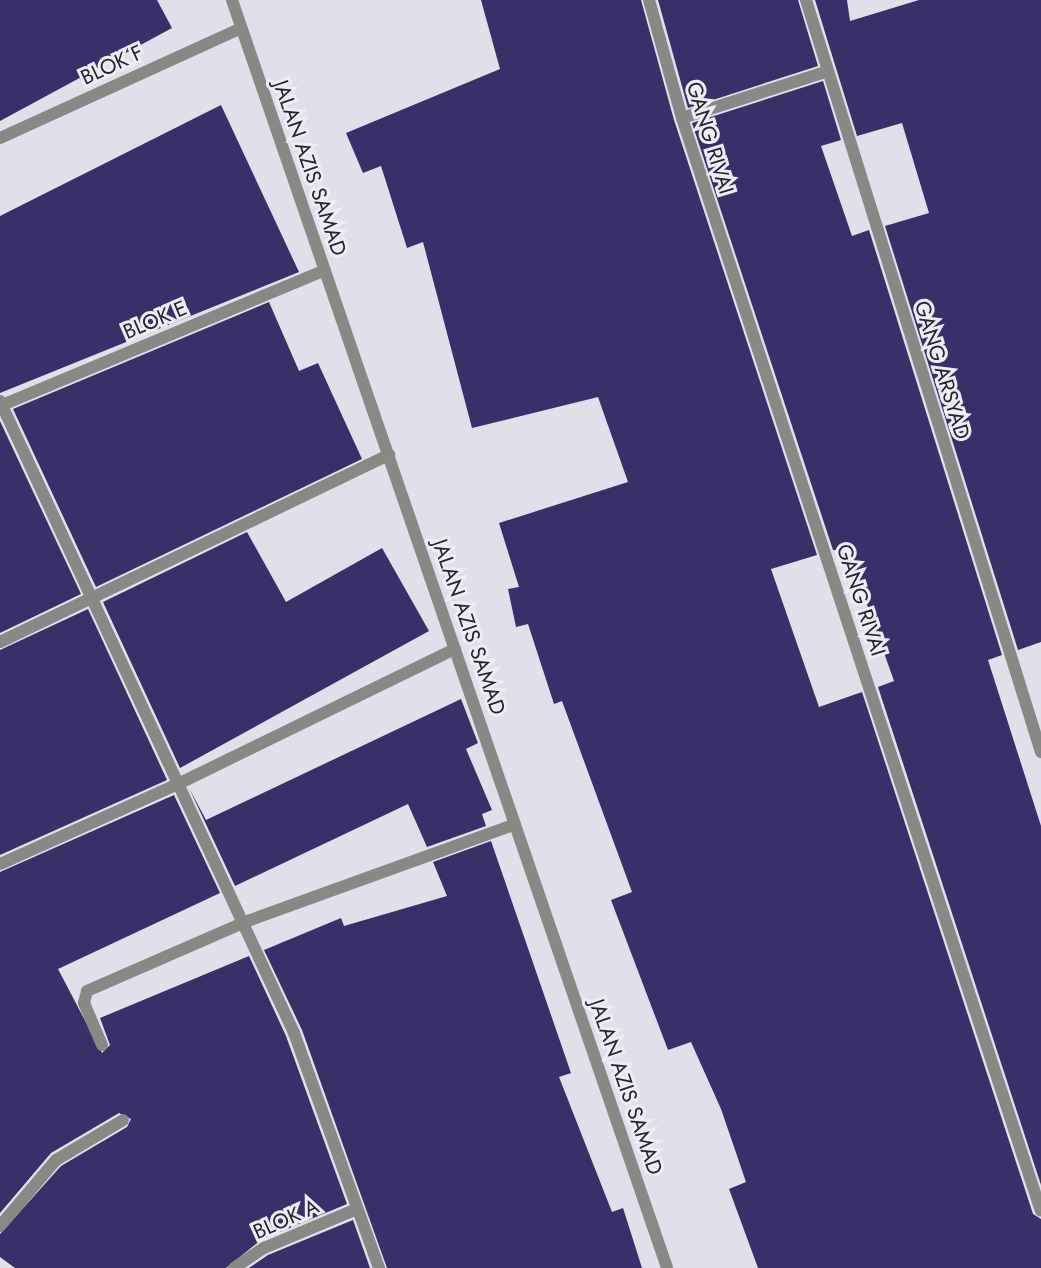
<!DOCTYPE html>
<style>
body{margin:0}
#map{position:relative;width:1041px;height:1268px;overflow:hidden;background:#e0e0eb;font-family:Jost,sans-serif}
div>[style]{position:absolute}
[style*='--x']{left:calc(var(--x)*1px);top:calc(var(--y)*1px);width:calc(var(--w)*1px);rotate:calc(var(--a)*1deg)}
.building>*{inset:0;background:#383069}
.minor>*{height:12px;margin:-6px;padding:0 6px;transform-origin:6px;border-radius:6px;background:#878985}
span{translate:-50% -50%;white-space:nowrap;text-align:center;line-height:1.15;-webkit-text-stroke:6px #ededf8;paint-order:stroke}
.street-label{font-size:21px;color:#26262a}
</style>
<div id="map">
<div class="building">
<i style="clip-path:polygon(0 0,157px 0,172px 28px,0 121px)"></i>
<i style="clip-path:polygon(481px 0,641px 0,674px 120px,817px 555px,771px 569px,819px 707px,862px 692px,1033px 1214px,1041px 1219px,1041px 1268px,758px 1268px,729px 1189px,746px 1182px,721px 1109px,691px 1042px,668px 1050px,611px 900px,632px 892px,562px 701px,554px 704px,528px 624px,516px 627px,508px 589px,519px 587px,499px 523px,628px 482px,598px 397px,472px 428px,423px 242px,407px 248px,381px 166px,363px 173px,346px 133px,500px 69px)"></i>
<i style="clip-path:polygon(658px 0,798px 0,818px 66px,688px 108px)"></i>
<i style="clip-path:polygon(815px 0,847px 0,850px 21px,919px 0,1041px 0,1041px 642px,1018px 650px,885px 226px,929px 213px,902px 123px,857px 136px)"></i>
<i style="clip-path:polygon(823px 81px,841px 140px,821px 146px,852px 236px,869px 230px,1002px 655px,988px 660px,1041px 826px,1041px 1185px,878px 687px,894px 681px,848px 551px,833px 550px,692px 123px)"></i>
<i style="clip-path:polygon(221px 105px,299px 272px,0 393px,0 216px)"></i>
<i style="clip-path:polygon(269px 302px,299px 371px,318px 363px,362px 459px,96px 587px,13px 409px)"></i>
<i style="clip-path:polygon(0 421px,81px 594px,0 633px)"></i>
<i style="clip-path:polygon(247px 532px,286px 602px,382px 548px,429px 631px,180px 768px,103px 602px)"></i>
<i style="clip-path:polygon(88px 609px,167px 780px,0 855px,0 650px)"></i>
<i style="clip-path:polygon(461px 699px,478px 743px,466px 749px,492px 810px,482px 814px,486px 826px,427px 847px,408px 804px,235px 886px,189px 788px,206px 820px)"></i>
<i style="clip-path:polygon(174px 795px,220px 893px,58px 969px,102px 1053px,110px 1045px,100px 1018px,249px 956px,286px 1036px,347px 1204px,261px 1240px,226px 1268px,15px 1268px,0 1257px,0 1234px,61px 1166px,127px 1127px,131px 1119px,119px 1113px,51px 1153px,0 1213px,0 872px)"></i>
<i style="clip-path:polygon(491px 841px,571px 1073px,559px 1077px,612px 1212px,623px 1208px,642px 1268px,387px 1268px,302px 1030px,264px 950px,341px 918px,344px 926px,447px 896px,433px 862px)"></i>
<i style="clip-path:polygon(353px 1220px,370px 1268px,249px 1268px,268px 1255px)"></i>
</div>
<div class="minor">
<i style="--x:232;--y:0;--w:1341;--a:71.06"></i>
<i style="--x:649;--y:0;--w:123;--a:74.4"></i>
<i style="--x:682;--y:118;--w:1150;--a:71.82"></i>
<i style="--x:806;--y:0;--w:788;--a:72.65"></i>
<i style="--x:682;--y:118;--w:153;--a:-17.8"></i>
<i style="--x:0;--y:138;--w:265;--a:-24.5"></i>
<i style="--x:0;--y:401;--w:697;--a:65.05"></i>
<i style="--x:294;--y:1033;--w:250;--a:70.1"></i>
<i style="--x:0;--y:406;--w:352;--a:-22.7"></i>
<i style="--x:0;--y:642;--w:432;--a:-25.7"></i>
<i style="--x:0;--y:864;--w:197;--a:-24.2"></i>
<i style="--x:180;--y:783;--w:306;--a:-26"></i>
<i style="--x:102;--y:1045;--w:46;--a:-113.2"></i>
<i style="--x:84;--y:1003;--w:12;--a:-76"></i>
<i style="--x:87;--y:991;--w:172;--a:-23.6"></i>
<i style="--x:245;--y:922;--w:287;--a:-19.9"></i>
<i style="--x:0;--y:1226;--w:87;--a:-49.7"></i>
<i style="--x:56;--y:1160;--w:78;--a:-30.8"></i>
<i style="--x:234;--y:1268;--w:36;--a:-34"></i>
<i style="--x:264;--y:1248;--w:101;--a:-22.8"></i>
</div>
<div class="street-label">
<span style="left:112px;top:65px;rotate:-25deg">BLOK F</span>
<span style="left:710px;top:138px;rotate:73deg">GANG RIVAI</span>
<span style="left:310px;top:168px;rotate:71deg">JALAN AZIS SAMAD</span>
<span style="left:155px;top:320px;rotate:-23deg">BLOK E</span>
<span style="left:942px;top:370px;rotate:73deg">GANG ARSYAD</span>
<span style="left:861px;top:600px;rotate:72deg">GANG RIVAI</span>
<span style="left:469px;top:627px;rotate:71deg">JALAN AZIS SAMAD</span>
<span style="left:626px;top:1087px;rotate:71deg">JALAN AZIS SAMAD</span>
<span style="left:286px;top:1219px;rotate:-24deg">BLOK A</span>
</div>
</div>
